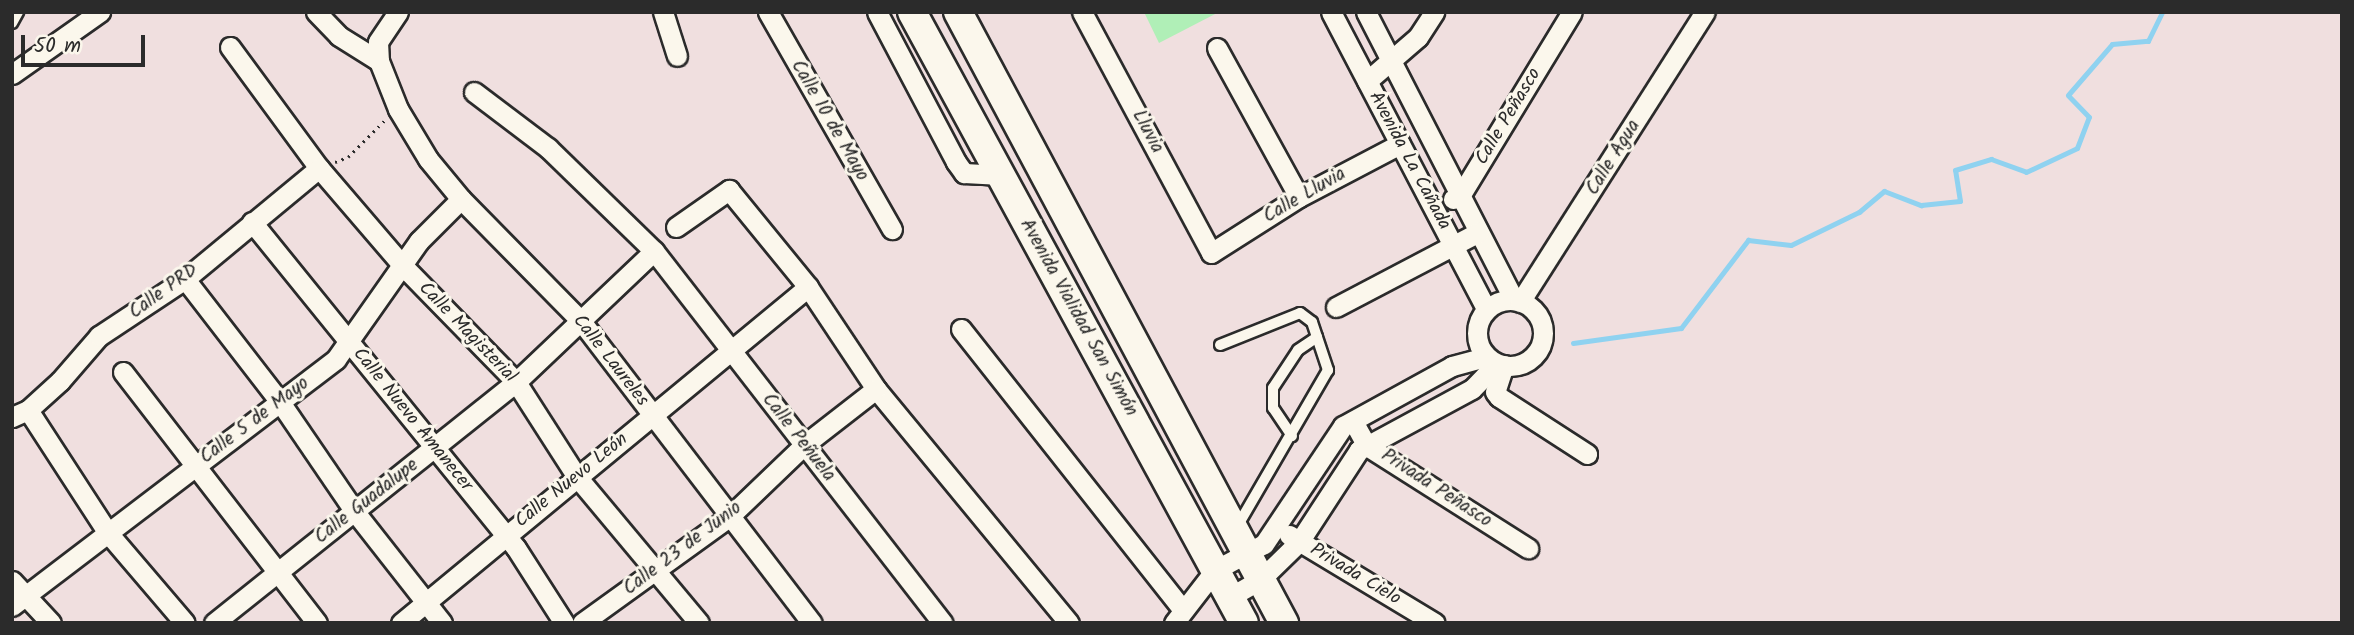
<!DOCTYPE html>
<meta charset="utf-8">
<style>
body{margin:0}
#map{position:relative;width:2354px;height:635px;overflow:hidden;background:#f0dfdf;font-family:Kalam,sans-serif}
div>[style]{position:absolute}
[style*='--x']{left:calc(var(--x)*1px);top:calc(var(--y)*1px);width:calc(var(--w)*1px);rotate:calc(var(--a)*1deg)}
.green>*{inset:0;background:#b0efb7}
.stream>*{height:5px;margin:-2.5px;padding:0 2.5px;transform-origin:2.5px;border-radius:2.5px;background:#8fd2f0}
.path>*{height:2.5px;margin-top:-1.25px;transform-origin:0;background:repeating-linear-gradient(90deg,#2b2b2b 0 2px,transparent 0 7px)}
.roads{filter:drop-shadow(2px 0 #2b2b2b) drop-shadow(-2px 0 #2b2b2b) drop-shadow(0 2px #2b2b2b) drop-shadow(0 -2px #2b2b2b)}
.service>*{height:10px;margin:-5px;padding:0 5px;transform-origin:5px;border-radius:5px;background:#fbf7ec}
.minor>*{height:19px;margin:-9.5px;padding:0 9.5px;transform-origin:9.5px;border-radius:9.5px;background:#fbf7ec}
.minor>.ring{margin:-9.5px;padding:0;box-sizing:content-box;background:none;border:19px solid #fbf7ec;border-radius:50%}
.secondary>*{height:28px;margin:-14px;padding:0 14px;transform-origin:14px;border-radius:14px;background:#fbf7ec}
span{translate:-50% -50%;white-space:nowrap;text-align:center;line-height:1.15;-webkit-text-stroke:6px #fbf7ec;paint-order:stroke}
.street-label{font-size:19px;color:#2b2b2b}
.frame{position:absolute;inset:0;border:14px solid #2b2b2b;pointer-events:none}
.scale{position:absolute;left:21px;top:35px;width:124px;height:32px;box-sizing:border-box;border:4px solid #2b2b2b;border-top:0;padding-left:9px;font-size:21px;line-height:24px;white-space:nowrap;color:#2b2b2b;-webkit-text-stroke:5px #fbf7ec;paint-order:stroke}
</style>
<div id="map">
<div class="green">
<i style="clip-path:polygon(1144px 12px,1219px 12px,1159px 43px)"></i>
</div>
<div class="stream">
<i style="--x:1573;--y:343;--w:109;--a:-7.9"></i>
<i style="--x:1681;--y:328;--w:111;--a:-52.7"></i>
<i style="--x:1748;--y:240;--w:43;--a:6.6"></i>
<i style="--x:1791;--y:245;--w:76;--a:-25.9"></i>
<i style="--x:1859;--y:212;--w:33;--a:-40"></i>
<i style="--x:1884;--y:191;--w:40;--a:21"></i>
<i style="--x:1921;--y:205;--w:39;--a:-6"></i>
<i style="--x:1960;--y:201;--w:31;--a:-99"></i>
<i style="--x:1955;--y:170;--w:38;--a:-17"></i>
<i style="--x:1991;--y:159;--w:37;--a:20"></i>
<i style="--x:2026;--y:172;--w:56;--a:-25.2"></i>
<i style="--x:2077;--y:148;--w:33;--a:-69"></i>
<i style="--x:2089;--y:117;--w:30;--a:-134"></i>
<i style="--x:2068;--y:95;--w:67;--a:-49.2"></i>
<i style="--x:2112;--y:44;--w:36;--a:-5"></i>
<i style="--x:2148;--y:41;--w:32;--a:-64"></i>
</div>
<div class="path">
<i style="--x:335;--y:162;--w:14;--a:-21"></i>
<i style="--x:348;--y:157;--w:52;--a:-45"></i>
</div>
<div class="roads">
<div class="service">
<i style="--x:12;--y:23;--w:13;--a:-61"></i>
<i style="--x:1220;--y:345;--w:86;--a:-21.8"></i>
<i style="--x:1300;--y:313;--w:15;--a:37"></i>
<i style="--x:1312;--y:322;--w:51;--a:71.6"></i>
<i style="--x:1328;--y:370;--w:179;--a:120.1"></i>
<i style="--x:1292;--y:436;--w:34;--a:-124"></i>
<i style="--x:1273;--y:408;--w:20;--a:-90"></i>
<i style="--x:1273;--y:388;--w:45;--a:-56.7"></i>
<i style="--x:1298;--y:350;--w:23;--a:-34"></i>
</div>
<div class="minor">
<i style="--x:316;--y:12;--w:33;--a:46"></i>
<i style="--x:339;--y:36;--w:47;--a:32"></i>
<i style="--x:398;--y:12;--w:36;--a:124"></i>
<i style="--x:378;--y:42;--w:19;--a:87"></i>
<i style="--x:379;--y:61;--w:52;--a:68.4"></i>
<i style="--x:398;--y:109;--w:58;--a:59"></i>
<i style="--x:428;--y:159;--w:52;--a:50.5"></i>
<i style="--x:461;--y:199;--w:171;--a:45.5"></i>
<i style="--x:581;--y:321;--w:380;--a:52.6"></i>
<i style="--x:663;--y:12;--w:46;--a:72.3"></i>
<i style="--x:768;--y:12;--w:250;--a:60.3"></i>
<i style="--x:877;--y:12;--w:170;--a:62.2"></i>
<i style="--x:956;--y:162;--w:14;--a:54"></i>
<i style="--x:964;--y:173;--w:37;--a:3"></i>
<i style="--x:1082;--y:12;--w:273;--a:61.8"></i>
<i style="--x:1211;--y:253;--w:104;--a:-32.5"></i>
<i style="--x:1299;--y:197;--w:114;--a:-27.7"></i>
<i style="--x:1331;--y:12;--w:335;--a:62.4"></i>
<i style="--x:1366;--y:12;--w:324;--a:62.8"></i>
<i style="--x:230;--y:47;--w:150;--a:53.7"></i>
<i style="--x:319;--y:168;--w:128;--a:49.4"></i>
<i style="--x:402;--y:265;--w:163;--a:45.7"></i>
<i style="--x:516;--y:382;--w:113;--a:57.3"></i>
<i style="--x:577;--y:477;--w:190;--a:50.1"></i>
<i style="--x:1217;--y:48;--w:170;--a:61.2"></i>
<i style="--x:12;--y:74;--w:108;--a:-35.2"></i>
<i style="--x:1367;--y:81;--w:67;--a:-40.8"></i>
<i style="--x:1418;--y:37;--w:30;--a:-57"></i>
<i style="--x:474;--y:92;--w:93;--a:37.1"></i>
<i style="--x:548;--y:148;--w:148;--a:44.2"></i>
<i style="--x:654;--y:251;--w:471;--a:52.2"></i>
<i style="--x:1453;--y:199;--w:8;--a:-23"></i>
<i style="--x:1460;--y:196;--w:215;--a:-58.7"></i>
<i style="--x:252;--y:222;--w:419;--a:51"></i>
<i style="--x:516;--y:548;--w:89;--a:57.4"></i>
<i style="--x:676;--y:227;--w:65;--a:-34.9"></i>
<i style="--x:729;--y:190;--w:125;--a:50.8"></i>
<i style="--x:808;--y:287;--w:123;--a:56.3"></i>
<i style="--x:876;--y:389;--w:303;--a:50.5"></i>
<i style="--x:185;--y:279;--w:155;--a:52.3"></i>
<i style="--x:280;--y:402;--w:133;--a:55.7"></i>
<i style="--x:355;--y:512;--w:141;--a:51.9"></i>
<i class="ring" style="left:1477px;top:300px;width:47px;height:47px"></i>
<i style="--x:1520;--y:302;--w:344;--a:-57.5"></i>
<i style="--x:1336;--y:307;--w:161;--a:-27.7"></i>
<i style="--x:961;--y:329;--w:357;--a:51.7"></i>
<i style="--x:1504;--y:365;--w:28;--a:108"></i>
<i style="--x:1495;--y:392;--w:6;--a:51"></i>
<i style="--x:1499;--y:397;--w:105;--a:32.9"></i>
<i style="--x:123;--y:372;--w:317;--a:52.3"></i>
<i style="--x:28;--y:410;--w:147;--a:57"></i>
<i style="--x:108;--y:533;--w:118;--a:49.5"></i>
<i style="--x:12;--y:417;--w:17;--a:-24"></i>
<i style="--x:28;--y:410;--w:43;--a:-42.2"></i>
<i style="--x:60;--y:381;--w:60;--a:-49.1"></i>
<i style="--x:99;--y:336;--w:103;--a:-33.5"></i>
<i style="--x:185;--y:279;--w:174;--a:-39.6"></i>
<i style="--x:1353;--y:421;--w:29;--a:61"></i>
<i style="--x:1367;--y:446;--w:191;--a:32.4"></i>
<i style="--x:1289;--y:535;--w:170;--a:31.1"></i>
<i style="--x:12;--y:581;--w:57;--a:47.1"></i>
<i style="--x:1230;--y:597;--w:34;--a:-30"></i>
<i style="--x:1260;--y:580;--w:54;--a:-44.3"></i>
<i style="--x:1299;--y:542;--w:110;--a:-56.9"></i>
<i style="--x:1359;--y:450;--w:128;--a:-28.4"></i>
<i style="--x:1472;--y:389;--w:35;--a:-46"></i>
<i style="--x:12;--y:606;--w:407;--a:-37.3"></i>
<i style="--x:336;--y:359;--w:144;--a:-54.9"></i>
<i style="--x:419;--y:241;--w:59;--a:-45"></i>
<i style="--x:214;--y:623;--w:386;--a:-38.6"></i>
<i style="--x:516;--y:382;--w:190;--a:-43.5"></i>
<i style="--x:401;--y:623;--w:528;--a:-39.54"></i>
<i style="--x:582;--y:623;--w:181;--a:-35.8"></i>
<i style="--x:729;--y:517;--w:104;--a:-43.8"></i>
<i style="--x:804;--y:445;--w:91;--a:-37.9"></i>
<i style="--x:1174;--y:623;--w:67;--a:-52.3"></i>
<i style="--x:1215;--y:570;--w:55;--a:-28"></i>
<i style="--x:1264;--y:544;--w:142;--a:-56.2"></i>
<i style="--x:1343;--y:426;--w:124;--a:-28.8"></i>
<i style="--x:1452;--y:366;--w:35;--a:-15"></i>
</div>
<div class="secondary">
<i style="--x:912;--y:12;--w:695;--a:61.48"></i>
<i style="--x:958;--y:12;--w:693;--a:61.92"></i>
</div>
</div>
<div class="street-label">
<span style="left:1509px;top:117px;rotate:-59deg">Calle Peñasco</span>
<span style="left:829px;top:121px;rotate:60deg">Calle 10 de Mayo</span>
<span style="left:1147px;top:132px;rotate:62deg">Lluvia</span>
<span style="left:1614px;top:158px;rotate:-58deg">Calle Agua</span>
<span style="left:1409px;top:161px;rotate:62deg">Avenida La Cañada</span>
<span style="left:1305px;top:196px;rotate:-30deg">Calle Lluvia</span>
<span style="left:164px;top:292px;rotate:-36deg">Calle PRD</span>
<span style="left:1078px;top:318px;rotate:61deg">Avenida Vialidad San Simón</span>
<span style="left:467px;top:333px;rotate:46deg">Calle Magisterial</span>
<span style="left:610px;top:361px;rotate:52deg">Calle Laureles</span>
<span style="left:412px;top:420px;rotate:51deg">Calle Nuevo Amanecer</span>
<span style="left:255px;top:421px;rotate:-37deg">Calle 5 de Mayo</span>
<span style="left:798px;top:438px;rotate:52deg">Calle Peñuela</span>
<span style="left:572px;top:481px;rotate:-39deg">Calle Nuevo León</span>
<span style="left:1436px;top:489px;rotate:33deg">Privada Peñasco</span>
<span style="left:367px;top:502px;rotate:-38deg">Calle Guadalupe</span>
<span style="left:683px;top:549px;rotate:-37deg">Calle 23 de Junio</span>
<span style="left:1355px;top:575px;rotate:31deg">Privada Cielo</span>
</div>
<div class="frame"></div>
<div class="scale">50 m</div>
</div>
